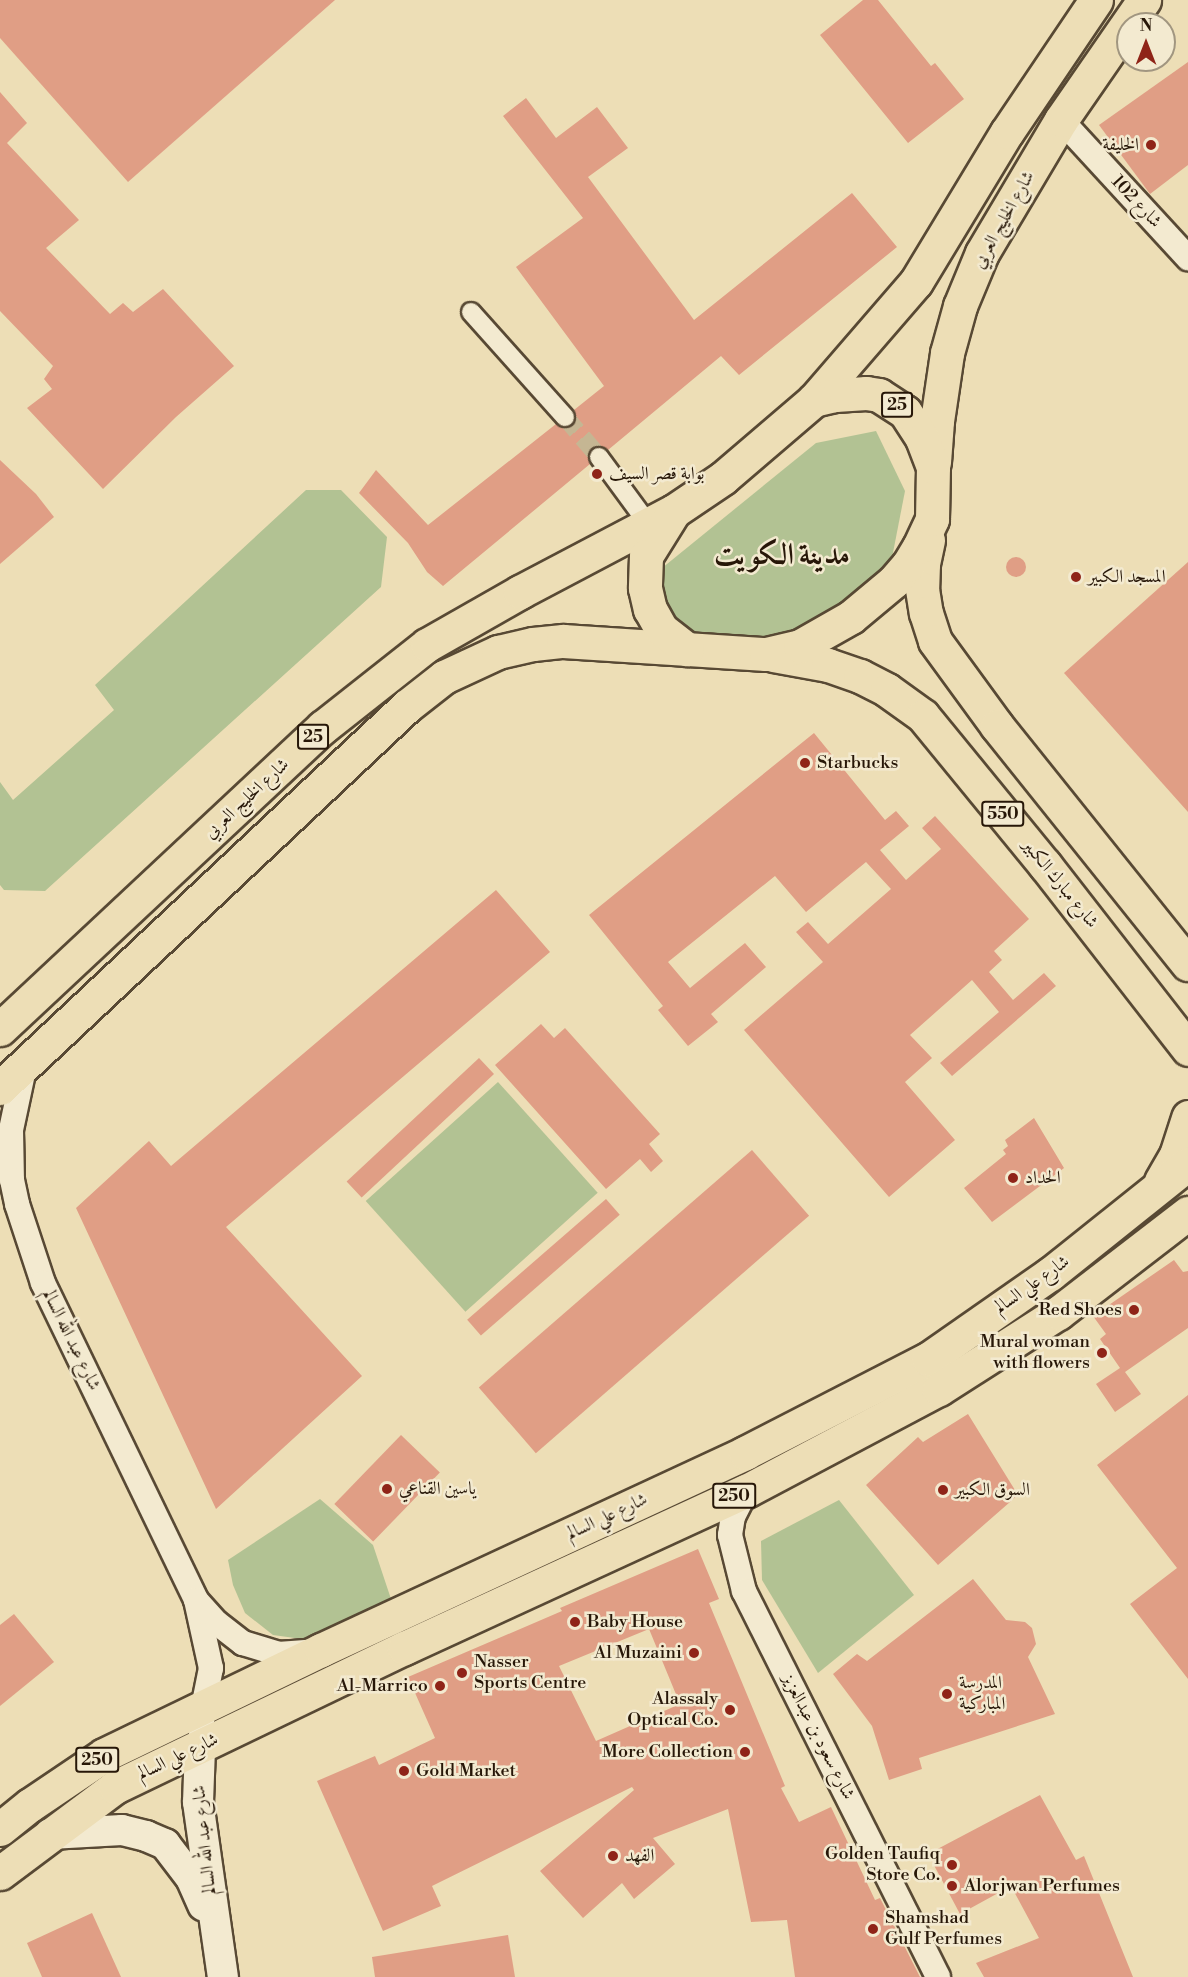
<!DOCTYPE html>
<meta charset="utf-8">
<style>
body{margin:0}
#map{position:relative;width:1188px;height:1977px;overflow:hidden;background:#eddeb6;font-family:"Libre Bodoni",Amiri,serif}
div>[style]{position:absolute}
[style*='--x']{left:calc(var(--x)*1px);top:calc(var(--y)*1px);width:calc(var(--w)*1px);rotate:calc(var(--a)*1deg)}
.green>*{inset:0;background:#b2c293;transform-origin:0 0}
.building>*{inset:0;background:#e09e85;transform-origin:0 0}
.round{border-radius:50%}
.pedestrian-tunnel>*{height:18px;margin-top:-9px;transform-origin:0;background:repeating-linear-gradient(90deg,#c5b693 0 18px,transparent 0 27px)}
.roads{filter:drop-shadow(2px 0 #584934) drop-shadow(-2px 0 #584934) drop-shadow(0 2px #584934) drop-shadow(0 -2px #584934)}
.pedestrian>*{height:18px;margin:-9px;padding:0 9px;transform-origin:9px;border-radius:9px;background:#f3ead0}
.minor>*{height:24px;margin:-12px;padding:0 12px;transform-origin:12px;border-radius:12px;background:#f3ead0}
.tertiary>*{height:30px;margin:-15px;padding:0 15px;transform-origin:15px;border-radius:15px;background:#f3ead0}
.primary>*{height:33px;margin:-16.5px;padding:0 16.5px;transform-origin:16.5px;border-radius:16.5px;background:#eddeb6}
.dots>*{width:16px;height:16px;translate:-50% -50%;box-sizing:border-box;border:3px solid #f3ead0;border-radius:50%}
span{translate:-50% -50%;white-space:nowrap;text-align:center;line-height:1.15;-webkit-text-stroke:5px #f3ead0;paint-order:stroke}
.shield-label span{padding:2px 4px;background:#f3ead0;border:2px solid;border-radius:4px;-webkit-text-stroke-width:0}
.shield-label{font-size:16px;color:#271708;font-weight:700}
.poi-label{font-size:18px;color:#271708}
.right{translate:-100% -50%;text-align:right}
.left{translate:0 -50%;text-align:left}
.street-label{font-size:18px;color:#271708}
.town-label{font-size:30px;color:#271708;font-weight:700}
.north{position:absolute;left:1116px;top:12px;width:60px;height:60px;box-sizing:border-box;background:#f3ead0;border:2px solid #a19680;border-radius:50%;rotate:0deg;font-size:16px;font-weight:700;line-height:24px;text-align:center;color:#271708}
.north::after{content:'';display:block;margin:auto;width:21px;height:27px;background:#8f2418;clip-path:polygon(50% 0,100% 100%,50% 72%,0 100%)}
</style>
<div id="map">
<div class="green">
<i style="clip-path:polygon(876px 431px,905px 491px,891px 563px,834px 610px,766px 651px,689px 646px,651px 577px,816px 443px)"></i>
<i style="clip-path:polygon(306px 490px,341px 490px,387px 537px,381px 587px,45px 891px,4px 890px,0 885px,0 782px,13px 800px,114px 710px,95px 685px)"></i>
<i style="left:498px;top:1082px;width:149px;height:178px;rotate:48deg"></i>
<i style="clip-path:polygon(320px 1499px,373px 1545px,393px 1605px,340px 1629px,302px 1639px,273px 1635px,245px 1613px,233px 1585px,228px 1560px)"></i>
<i style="clip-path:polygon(839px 1500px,914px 1595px,818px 1673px,762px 1580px,761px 1541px)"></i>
</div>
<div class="building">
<i style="clip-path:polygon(0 0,335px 0,128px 182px,0 38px)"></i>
<i style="clip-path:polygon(863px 0,878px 0,931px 66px,935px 63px,964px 99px,908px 143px,820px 35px)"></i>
<i style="clip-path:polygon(1188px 62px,1188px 165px,1150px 194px,1099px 125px)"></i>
<i style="clip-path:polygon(0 92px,27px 123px,7px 143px,79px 220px,46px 248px,110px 314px,123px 303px,133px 312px,163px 289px,234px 366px,176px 417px,103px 489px,27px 408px,52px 389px,44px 379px,53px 366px,0 311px)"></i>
<i style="clip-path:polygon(526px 98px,556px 138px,597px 107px,628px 148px,588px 177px,694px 320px,852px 193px,897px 247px,739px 375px,721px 356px,608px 450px,598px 446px,592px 448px,588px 458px,590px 464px,443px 586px,427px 572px,408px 543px,359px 493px,376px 470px,428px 525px,556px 424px,562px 428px,572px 426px,576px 420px,574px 410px,604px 386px,516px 267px,583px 218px,503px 116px)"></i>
<i style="clip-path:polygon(0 460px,36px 494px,54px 517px,0 564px)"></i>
<i class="round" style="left:1006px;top:557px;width:20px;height:20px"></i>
<i style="clip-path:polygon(1188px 562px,1188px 812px,1064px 673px)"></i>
<i style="clip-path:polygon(814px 733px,885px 820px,896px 811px,909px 826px,880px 850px,906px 880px,941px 849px,922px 828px,935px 816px,1029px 919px,994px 951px,1002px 960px,989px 972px,1013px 1000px,1044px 973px,1056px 986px,952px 1076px,940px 1063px,999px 1012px,972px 980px,910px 1035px,932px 1058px,905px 1082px,955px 1140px,889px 1197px,744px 1030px,823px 962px,796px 932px,808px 922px,828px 944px,891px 889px,866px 862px,806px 912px,775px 876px,668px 962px,690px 988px,745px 943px,766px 967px,711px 1014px,718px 1022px,688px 1046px,658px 1010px,663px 1006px,589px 915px)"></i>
<i style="clip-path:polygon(496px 890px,550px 952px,226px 1227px,362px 1376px,216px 1509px,76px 1208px,149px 1141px,171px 1166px)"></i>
<i style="clip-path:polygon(541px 1024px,554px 1038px,565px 1028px,660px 1134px,649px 1144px,663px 1161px,651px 1172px,640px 1159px,606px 1189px,495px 1065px)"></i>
<i style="left:479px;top:1058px;width:22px;height:181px;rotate:47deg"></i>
<i style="clip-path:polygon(1034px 1118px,1064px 1168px,992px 1222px,964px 1188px,1006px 1154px,1003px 1150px,1008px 1146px,1005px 1140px)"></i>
<i style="left:752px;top:1150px;width:87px;height:362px;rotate:49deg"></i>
<i style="left:606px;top:1199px;width:21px;height:184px;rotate:49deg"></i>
<i style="clip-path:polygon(1174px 1260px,1183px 1272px,1188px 1271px,1188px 1328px,1125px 1372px,1141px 1394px,1115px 1412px,1096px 1384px,1120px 1368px,1100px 1339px,1106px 1334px,1093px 1316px)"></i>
<i style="clip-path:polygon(1188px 1395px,1188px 1679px,1130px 1604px,1177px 1568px,1097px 1465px)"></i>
<i style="clip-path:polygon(968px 1414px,1018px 1495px,938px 1565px,866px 1485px,918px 1437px,923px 1442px)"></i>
<i style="left:401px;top:1435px;width:54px;height:96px;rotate:44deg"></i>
<i style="clip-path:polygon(evenodd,698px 1549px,719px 1599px,709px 1603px,785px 1786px,781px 1788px,799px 1822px,831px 1807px,875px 1900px,880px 1898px,920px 1977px,795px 1977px,787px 1920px,751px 1922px,728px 1809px,653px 1838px,675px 1864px,634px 1899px,622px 1883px,583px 1918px,540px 1871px,634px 1790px,632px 1787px,432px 1886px,441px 1906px,383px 1931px,317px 1781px,375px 1756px,379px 1765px,435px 1738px,408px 1677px,562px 1611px,560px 1608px,698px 1549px,649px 1629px,680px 1704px,596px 1741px,559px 1666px,649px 1629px)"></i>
<i style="clip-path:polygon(973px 1579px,1006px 1620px,1025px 1622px,1032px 1628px,1036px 1644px,1028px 1657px,1055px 1714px,919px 1758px,922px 1769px,889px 1780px,872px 1726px,833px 1674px,857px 1654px,867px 1661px)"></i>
<i style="clip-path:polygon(14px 1614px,54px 1662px,0 1706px,0 1625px)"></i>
<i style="clip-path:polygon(1040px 1795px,1076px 1860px,1084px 1856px,1133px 1977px,984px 1977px,976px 1963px,1039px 1938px,1011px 1886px,960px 1914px,928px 1854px)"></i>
<i style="clip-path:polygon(92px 1913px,121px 1977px,42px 1977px,27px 1943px)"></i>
<i style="clip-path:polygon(508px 1935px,515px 1977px,375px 1977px,372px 1957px)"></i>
</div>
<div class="pedestrian-tunnel">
<i style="--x:565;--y:417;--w:52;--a:49.6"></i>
</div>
<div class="roads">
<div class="pedestrian">
<i style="--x:471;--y:312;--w:141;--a:48.2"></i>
<i style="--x:599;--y:457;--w:84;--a:53.7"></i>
</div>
<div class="minor">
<i style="--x:1061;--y:120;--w:188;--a:47.4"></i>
<i style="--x:25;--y:1064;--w:67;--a:102"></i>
<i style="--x:11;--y:1130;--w:50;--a:88.9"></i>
<i style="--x:12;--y:1180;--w:25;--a:78"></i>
<i style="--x:17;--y:1204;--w:83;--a:71.8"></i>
<i style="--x:43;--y:1283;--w:352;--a:64.2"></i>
<i style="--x:196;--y:1600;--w:70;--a:77.6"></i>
<i style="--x:211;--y:1668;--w:41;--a:101.3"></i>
<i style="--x:203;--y:1708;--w:40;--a:94.3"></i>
<i style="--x:746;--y:1491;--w:28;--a:117"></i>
<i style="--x:733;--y:1516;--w:19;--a:99"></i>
<i style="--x:730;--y:1535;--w:58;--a:76"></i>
<i style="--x:744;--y:1591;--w:432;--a:63.3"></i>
<i style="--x:196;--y:1600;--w:31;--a:48"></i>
<i style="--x:217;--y:1623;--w:33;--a:38"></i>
<i style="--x:243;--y:1643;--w:37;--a:17"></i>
<i style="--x:278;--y:1654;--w:31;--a:-4"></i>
</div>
<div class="tertiary">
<i style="--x:200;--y:1748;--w:54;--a:92.1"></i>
<i style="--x:198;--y:1802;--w:177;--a:81.9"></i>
<i style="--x:50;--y:1834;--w:72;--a:-3.2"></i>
<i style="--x:122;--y:1830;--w:25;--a:14"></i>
<i style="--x:146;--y:1836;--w:21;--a:23"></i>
<i style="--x:165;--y:1844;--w:43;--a:52.6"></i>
<i style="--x:191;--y:1878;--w:30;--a:66"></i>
</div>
<div class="primary">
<i style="--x:814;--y:400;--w:156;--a:-49.2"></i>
<i style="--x:916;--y:282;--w:175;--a:-58.8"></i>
<i style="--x:1007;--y:132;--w:159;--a:-56"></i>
<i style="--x:934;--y:462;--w:41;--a:-85.8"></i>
<i style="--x:937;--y:421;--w:69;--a:-81.6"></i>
<i style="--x:947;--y:353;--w:49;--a:-74.5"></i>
<i style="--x:960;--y:306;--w:57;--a:-67.5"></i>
<i style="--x:982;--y:253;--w:155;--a:-59.3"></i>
<i style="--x:1061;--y:120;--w:146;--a:-55.3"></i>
<i style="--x:928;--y:540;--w:25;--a:102"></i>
<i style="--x:923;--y:564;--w:25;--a:92"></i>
<i style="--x:922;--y:589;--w:24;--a:81"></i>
<i style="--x:926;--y:613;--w:29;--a:72"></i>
<i style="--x:935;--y:641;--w:105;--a:53.9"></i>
<i style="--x:997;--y:726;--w:305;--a:51.3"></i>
<i style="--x:773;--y:655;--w:56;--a:10.3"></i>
<i style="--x:828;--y:665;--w:34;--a:19"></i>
<i style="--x:860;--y:676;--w:30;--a:27"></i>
<i style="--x:887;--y:690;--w:44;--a:35.8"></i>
<i style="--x:923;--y:716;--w:193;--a:50.7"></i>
<i style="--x:1045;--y:865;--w:233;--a:52.1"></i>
<i style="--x:0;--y:1029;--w:442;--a:-43.1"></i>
<i style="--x:323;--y:727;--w:132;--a:-38.3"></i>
<i style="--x:427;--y:645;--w:107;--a:-29.7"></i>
<i style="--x:520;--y:592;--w:170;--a:-27.8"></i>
<i style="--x:0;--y:1088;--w:558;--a:-43.19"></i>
<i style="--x:407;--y:706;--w:47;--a:-38.1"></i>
<i style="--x:444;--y:677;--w:60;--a:-24.8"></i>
<i style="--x:498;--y:652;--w:36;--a:-13"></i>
<i style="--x:533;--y:644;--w:30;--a:-6"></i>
<i style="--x:563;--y:641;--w:203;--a:3.7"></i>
<i style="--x:766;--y:654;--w:35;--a:-13"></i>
<i style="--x:800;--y:646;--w:59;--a:-29.6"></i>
<i style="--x:851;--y:617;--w:55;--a:-39.8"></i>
<i style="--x:893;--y:582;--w:23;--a:-49"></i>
<i style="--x:908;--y:565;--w:21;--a:-59"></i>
<i style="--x:919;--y:547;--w:31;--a:-65"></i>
<i style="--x:932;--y:519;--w:52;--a:-88.9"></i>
<i style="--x:933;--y:467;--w:31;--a:-111"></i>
<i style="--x:922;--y:438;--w:31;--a:-123"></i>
<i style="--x:905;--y:412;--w:31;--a:-147"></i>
<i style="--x:879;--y:395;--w:13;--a:-171"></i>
<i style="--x:866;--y:393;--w:31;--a:176"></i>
<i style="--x:835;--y:395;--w:22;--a:167"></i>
<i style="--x:814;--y:400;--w:120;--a:139.4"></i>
<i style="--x:723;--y:478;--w:59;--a:146"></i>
<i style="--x:674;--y:511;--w:53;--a:121.9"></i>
<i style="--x:646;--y:556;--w:32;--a:92"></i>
<i style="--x:645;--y:588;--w:22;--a:77"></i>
<i style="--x:650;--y:609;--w:23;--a:61"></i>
<i style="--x:661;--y:629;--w:33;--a:38"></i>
<i style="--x:1161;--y:1181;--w:30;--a:-60"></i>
<i style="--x:1176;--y:1155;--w:40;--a:-72"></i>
<i style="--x:0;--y:1829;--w:38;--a:-39"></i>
<i style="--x:30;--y:1805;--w:89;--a:-34"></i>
<i style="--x:104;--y:1755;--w:241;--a:-25.8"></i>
<i style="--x:321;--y:1650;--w:468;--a:-24.9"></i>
<i style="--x:745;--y:1453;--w:206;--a:-27.2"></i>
<i style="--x:928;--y:1359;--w:149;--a:-34.9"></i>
<i style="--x:1050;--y:1274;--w:176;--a:-38.6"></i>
<i style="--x:0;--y:1873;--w:144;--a:-36.8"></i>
<i style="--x:115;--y:1787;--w:321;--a:-25.7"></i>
<i style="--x:404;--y:1648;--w:376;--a:-24.7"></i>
<i style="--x:746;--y:1491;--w:218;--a:-27.9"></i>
<i style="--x:939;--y:1389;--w:141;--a:-32.6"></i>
<i style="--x:1058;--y:1313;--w:164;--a:-37.6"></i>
</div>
</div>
<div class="dots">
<i style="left:1151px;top:145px;background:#8f2418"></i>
<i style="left:597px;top:474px;background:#8f2418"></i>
<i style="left:1076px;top:577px;background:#8f2418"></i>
<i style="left:805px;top:763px;background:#8f2418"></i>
<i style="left:1013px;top:1178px;background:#8f2418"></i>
<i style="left:1134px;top:1310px;background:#8f2418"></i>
<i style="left:1102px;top:1353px;background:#8f2418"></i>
<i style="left:387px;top:1489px;background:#8f2418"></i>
<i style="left:943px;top:1490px;background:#8f2418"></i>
<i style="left:575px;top:1622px;background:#8f2418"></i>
<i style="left:694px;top:1653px;background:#8f2418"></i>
<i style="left:462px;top:1673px;background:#8f2418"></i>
<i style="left:440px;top:1686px;background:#8f2418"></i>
<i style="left:947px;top:1694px;background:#8f2418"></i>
<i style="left:730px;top:1710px;background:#8f2418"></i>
<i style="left:745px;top:1752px;background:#8f2418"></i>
<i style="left:404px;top:1771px;background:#8f2418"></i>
<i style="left:613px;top:1856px;background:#8f2418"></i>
<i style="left:952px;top:1865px;background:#8f2418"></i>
<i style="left:952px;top:1886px;background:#8f2418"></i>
<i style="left:873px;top:1929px;background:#8f2418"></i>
</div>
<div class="shield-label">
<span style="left:897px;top:405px">25</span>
<span style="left:313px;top:737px">25</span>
<span style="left:1003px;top:814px">550</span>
<span style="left:734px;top:1496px">250</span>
<span style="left:97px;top:1760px">250</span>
</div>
<div class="poi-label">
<span class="right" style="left:1139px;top:145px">الخليفة</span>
<span class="left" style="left:609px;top:474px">بوابة قصر السيف</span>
<span class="left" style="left:1088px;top:577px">المسجد الكبير</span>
<span class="left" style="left:817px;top:763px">Starbucks</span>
<span class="left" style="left:1025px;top:1178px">الحداد</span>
<span class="right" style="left:1122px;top:1310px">Red Shoes</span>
<span class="right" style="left:1090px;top:1353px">Mural woman<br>with flowers</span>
<span class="left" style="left:399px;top:1489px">ياسين القناعي</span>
<span class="left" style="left:955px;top:1490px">السوق الكبير</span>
<span class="left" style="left:587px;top:1622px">Baby House</span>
<span class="right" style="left:682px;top:1653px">Al Muzaini</span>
<span class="left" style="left:474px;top:1673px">Nasser<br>Sports Centre</span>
<span class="left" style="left:959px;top:1694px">المدرسة<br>المباركية</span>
<span class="right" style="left:428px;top:1686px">Al-Marrico</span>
<span class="right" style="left:718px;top:1710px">Alassaly<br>Optical Co.</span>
<span class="right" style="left:733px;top:1752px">More Collection</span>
<span class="left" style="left:416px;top:1771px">Gold Market</span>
<span class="right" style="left:940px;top:1865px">Golden Taufiq<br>Store Co.</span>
<span class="left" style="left:625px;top:1856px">الفهد</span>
<span class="left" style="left:964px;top:1886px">Alorjwan Perfumes</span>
<span class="left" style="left:885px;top:1929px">Shamshad<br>Gulf Perfumes</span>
</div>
<div class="street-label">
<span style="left:1136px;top:202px;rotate:47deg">شارع 102</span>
<span style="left:1004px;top:220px;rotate:-61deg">شارع الخليج العربي</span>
<span style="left:247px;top:799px;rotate:-43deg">شارع الخليج العربي</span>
<span style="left:1060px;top:884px;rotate:51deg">شارع مبارك الكبير</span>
<span style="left:1032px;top:1285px;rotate:-35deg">شارع علي السالم</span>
<span style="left:71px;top:1340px;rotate:64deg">شارع عبد الله السالم</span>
<span style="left:607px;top:1517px;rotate:-25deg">شارع علي السالم</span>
<span style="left:818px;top:1737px;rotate:63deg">شارع سعود بن عبدالعزيز</span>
<span style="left:178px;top:1757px;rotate:-25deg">شارع علي السالم</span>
<span style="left:205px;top:1840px;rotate:-96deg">شارع عبد الله السالم</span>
</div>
<div class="town-label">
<span style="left:782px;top:555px">مدينة الكويت</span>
</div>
<div class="north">N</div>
</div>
